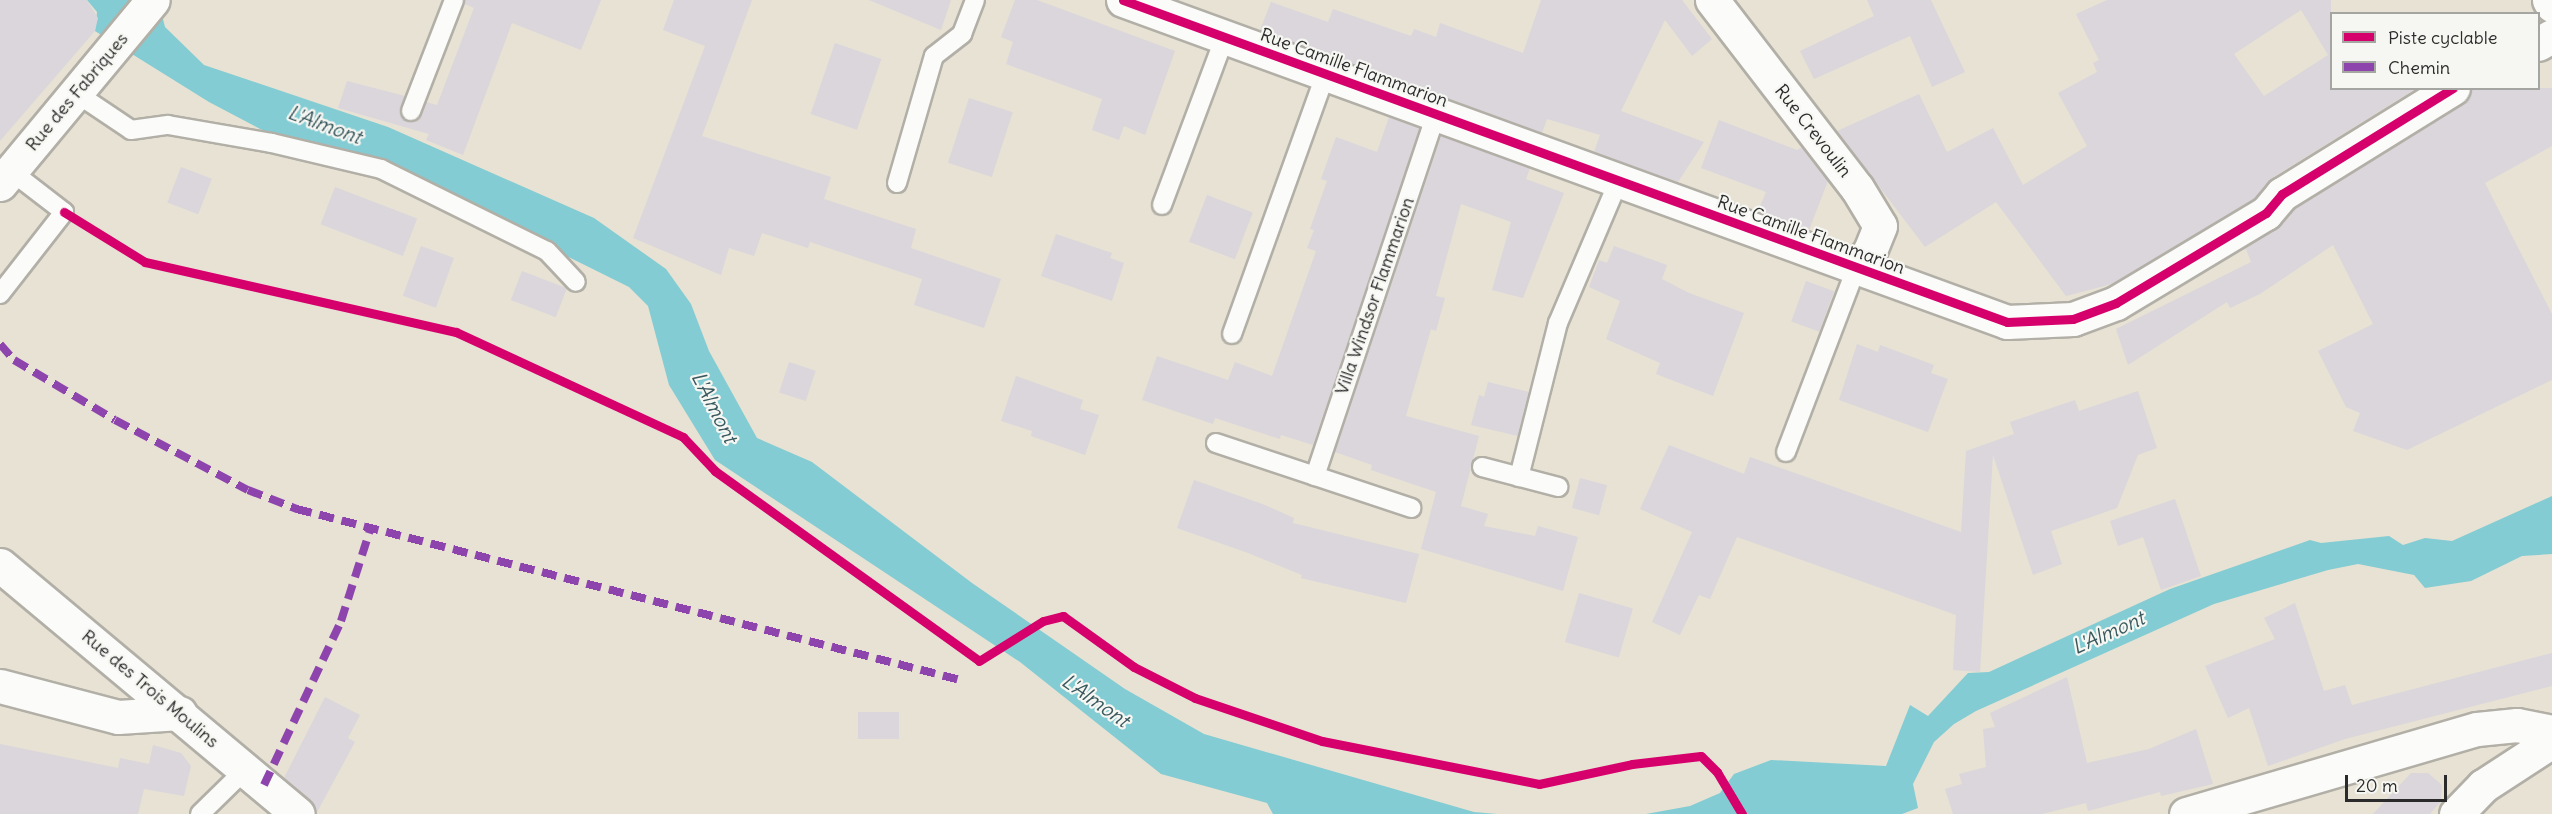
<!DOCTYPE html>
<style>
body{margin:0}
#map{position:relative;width:2552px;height:814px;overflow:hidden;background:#e7e2d4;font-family:Delius,sans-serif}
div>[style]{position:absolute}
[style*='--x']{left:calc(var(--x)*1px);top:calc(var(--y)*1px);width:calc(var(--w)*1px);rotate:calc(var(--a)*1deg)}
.water>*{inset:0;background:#83ccd3}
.building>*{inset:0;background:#dad6db;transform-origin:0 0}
.roads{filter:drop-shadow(2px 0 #b2afa7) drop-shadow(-2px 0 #b2afa7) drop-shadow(0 2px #b2afa7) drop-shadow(0 -2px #b2afa7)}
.lane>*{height:18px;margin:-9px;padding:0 9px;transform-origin:9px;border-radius:9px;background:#fbfbf9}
.street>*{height:33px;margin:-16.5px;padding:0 16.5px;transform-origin:16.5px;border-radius:16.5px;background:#fbfbf9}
.secondary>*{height:33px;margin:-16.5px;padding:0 16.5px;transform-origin:16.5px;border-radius:16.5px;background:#fbfbf9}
.quiet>*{height:8px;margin-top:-4px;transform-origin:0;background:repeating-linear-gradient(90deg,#8e44ad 0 15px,transparent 0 23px)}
.cycleway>*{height:9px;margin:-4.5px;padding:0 4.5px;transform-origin:4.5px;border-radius:4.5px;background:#d6006c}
span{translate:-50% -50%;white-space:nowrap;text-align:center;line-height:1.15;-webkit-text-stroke:4.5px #f6f6f2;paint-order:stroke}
.street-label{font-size:18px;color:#2b2b2b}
.water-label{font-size:20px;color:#38585d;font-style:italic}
.legend{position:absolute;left:2330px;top:12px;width:210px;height:78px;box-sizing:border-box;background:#f6f6f2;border:2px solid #a5a5a2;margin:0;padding:8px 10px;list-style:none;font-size:18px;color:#2b2b2b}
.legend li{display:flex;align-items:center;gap:12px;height:30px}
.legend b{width:30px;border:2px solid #a5a5a2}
.scale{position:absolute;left:2345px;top:775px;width:102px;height:27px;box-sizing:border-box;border:3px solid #2b2b2b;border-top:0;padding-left:8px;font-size:18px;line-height:21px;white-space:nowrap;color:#2b2b2b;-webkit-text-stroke:4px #f6f6f2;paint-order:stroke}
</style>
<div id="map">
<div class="water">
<i style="clip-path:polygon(87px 0,158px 0,165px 27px,204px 65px,388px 127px,594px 218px,666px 269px,691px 304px,709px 351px,757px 438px,812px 462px,972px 583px,1125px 689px,1204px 734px,1474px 812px,1497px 814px,1273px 814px,1267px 803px,1161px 774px,1020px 662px,715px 460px,669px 385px,648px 306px,629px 287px,375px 161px,266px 132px,209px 102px,95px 31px,97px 12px)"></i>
<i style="clip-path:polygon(2552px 496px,2552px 554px,2522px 556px,2471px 581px,2425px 588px,2414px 575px,2358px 564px,2328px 570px,2214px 604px,1976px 711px,1954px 724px,1934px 742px,1913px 784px,1918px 808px,1902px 814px,1646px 814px,1690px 806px,1720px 793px,1734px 774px,1771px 760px,1886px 766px,1910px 705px,1928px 716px,1968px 673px,1989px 672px,2170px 589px,2310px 540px,2321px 543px,2389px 536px,2403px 545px,2425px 538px,2452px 541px)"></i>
</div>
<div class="building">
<i style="clip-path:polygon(0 0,87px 0,98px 18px,95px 31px,0 141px)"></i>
<i style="clip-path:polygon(465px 0,601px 0,581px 50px,512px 23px,463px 155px,426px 140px,429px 134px,338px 108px,347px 81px,405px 96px,400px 112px,408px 122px,418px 119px,426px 102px,437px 105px,474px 8px,465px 4px)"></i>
<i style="clip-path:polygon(674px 0,752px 0,702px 136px,831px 177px,824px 199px,916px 229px,911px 248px,1001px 279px,984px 328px,914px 305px,922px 279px,810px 242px,808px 248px,762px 233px,754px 256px,729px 248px,721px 275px,633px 238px,705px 46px,663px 30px)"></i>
<i style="clip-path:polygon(869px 0,951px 0,941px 30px)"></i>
<i style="clip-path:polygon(1015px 0,1037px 0,1175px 51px,1145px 135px,1124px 126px,1119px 140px,1092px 130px,1102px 99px,1006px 64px,1013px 42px,1001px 37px)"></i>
<i style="clip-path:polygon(1541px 0,1682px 0,1712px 39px,1692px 56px,1665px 20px,1621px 111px,1704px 142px,1678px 182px,1594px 152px,1600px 135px,1547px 119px,1542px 133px,1260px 30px,1271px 2px,1328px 22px,1333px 9px,1411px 36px,1414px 29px,1436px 37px,1440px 23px,1523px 53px)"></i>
<i style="clip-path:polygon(1867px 0,1931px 0,1965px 72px,1932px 87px,1910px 36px,1814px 79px,1800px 51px,1874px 16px)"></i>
<i style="clip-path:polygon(evenodd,2107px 0,2331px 0,2331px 88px,2417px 88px,2272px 178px,2254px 199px,2112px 284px,2066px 296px,1996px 202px,1925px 247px,1837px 131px,1919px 94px,1947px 152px,1993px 128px,2023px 185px,2087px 146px,2058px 93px,2097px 72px,2093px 63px,2099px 60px,2076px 14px,2107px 0,2301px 10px,2328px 55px,2264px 96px,2234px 54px,2301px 10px)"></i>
<i style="left:835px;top:43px;width:49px;height:75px;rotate:19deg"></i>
<i style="clip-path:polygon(2472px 88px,2552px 88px,2552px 146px,2485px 183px,2552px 314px,2552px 380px,2407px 450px,2353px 431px,2360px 413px,2346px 407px,2318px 351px,2373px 324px,2333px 245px,2260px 294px,2230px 308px,2227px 302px,2128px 365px,2116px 329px,2251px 262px,2246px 249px,2239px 251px,2276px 229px,2294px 208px,2463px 104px)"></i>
<i style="left:969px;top:98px;width:46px;height:68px;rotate:18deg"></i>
<i style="clip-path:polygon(1389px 117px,1420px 128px,1313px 445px,1281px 435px,1280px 439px,1215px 418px,1213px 424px,1142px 400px,1157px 356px,1228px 380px,1235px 362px,1272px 376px,1316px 251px,1307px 248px,1314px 230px,1310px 229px,1327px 181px,1321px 179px,1336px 137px,1377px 152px)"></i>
<i style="clip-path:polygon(1719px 120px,1797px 150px,1802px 147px,1828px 181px,1809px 230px,1758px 211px,1766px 192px,1701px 168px)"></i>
<i style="clip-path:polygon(1441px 136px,1530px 168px,1526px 179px,1564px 193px,1523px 298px,1492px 290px,1511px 222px,1461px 204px,1436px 296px,1445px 298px,1436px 331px,1431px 329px,1406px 416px,1479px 436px,1461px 506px,1488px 514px,1484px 526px,1535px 536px,1538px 526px,1578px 537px,1563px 591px,1421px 549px,1436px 492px,1371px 470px,1372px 465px,1335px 452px)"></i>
<i style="left:181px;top:167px;width:33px;height:38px;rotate:21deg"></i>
<i style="left:335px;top:187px;width:88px;height:40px;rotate:21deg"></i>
<i style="left:1207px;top:195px;width:49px;height:50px;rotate:21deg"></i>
<i style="clip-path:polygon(1056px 234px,1112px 253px,1110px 258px,1124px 263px,1112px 301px,1041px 276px)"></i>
<i style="left:421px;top:246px;width:35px;height:53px;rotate:20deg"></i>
<i style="clip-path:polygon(1614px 246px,1667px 265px,1662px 279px,1689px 293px,1744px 313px,1713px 396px,1656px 374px,1660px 363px,1606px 339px,1620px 301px,1589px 287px,1599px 260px,1607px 263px)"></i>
<i style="left:522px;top:271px;width:48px;height:31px;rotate:21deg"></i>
<i style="left:1806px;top:281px;width:30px;height:43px;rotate:20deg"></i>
<i style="clip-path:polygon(1857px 344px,1878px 352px,1880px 345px,1934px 365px,1931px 373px,1948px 379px,1928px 432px,1839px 400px)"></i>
<i style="left:789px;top:362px;width:28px;height:32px;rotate:18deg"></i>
<i style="clip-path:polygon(1016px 376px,1083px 400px,1080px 409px,1099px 415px,1085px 455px,1031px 436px,1032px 431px,1001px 421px)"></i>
<i style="clip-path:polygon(1488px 382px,1529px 392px,1518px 436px,1471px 425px,1479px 395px,1484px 397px)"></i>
<i style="clip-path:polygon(2138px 391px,2157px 448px,2138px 455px,2117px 508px,2051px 531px,2062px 564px,2033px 575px,1993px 455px,1980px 672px,1953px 670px,1956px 615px,1737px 537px,1710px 599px,1699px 595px,1680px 635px,1652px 622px,1692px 532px,1640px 509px,1669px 445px,1744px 474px,1750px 457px,1961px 532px,1966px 451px,2014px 434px,2010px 422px,2075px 400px,2079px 411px)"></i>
<i style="left:1580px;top:478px;width:28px;height:31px;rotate:15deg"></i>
<i style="clip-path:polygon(1194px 480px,1265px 505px,1294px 518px,1293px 523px,1419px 554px,1406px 603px,1301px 578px,1302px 575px,1248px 553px,1177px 528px)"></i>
<i style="clip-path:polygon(2175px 499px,2201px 576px,2161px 590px,2143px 537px,2118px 546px,2110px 521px)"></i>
<i style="left:1579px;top:593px;width:56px;height:51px;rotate:16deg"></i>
<i style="clip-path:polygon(2295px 603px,2324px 691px,2345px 685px,2352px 705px,2552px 653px,2552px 686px,2345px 739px,2268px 766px,2249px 708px,2228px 718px,2205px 666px,2275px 639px,2264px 618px)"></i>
<i style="clip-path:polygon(2067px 677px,2087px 763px,2149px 749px,2196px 729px,2213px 784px,2161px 796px,2160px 792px,2088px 811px,2086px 803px,2042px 814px,1953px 814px,1945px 789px,1962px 784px,1959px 774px,1986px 767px,1983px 729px,1995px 727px,1990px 713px)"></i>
<i style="clip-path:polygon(325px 697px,360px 715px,348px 738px,355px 742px,316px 814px,310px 800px,284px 778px)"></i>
<i style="left:858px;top:712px;width:41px;height:27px"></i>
<i style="clip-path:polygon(0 744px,118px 768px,120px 758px,149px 764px,153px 745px,181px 753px,191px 766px,184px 796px,144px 789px,138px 814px,0 814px)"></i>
<i style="clip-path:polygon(2411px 773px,2428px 773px,2442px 785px,2441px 801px,2430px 814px,2373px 814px)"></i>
</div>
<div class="roads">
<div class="lane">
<i style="--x:76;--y:93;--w:66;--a:33.9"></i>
<i style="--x:131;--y:130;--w:37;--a:-8"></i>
<i style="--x:168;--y:125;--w:106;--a:9.8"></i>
<i style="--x:272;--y:143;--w:112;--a:13.4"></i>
<i style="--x:381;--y:169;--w:185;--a:26.3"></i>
<i style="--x:547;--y:251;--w:42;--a:46.9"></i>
<i style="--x:411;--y:111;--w:119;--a:-68.8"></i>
<i style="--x:897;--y:183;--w:132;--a:-73.8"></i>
<i style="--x:934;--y:56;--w:36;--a:-38"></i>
<i style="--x:962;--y:34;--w:36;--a:-69"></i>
<i style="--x:1162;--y:205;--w:177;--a:-69.5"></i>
<i style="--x:0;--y:294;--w:104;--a:-52"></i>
<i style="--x:64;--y:212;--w:67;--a:-142.3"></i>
<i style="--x:1232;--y:334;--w:275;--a:-70.2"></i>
<i style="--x:1216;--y:443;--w:206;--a:18.4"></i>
<i style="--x:1786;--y:452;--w:196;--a:-69.1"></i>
<i style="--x:1482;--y:467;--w:79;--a:14.7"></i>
<i style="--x:1315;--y:476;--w:381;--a:-71.5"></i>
<i style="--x:1519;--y:477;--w:159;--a:-75.8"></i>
<i style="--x:1558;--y:323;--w:153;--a:-66.9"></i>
<i style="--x:200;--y:814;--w:64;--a:-44.4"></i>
</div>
<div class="street">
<i style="--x:1123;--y:0;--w:941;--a:20.01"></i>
<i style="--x:2007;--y:322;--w:66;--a:-2.6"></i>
<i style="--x:2073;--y:319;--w:46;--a:-20.4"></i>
<i style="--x:2116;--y:303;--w:175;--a:-31"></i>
<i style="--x:2266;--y:213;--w:25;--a:-50"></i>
<i style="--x:2282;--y:194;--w:201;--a:-31.8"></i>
<i style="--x:1712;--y:0;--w:237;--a:52.4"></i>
<i style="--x:1857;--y:188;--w:44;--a:58.8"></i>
<i style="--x:1880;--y:226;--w:27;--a:112"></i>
<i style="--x:1870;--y:251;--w:23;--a:128"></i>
<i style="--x:2538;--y:44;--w:16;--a:-30"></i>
<i style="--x:0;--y:184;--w:239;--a:-50.3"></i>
<i style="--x:0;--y:565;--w:388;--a:39.9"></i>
<i style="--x:0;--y:686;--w:122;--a:14.7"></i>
<i style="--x:118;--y:717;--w:62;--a:-3.7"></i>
<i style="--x:2186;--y:814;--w:303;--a:-16.3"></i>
<i style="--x:2477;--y:729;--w:40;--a:-5.7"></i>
<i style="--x:2517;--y:725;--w:36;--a:11"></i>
</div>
<div class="secondary">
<i style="--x:2549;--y:0;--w:6;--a:59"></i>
<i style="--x:2456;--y:814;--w:39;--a:-46"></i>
<i style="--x:2483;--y:786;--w:82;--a:-33.1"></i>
</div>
</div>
<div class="quiet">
<i style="--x:0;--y:344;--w:21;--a:49"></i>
<i style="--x:14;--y:360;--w:117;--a:30.7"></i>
<i style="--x:115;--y:420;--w:150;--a:27.8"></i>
<i style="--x:248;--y:490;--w:53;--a:21.2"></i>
<i style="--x:297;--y:509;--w:685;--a:14.46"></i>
<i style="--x:264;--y:785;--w:181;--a:-64.8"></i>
<i style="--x:341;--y:621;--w:96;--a:-72.3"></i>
</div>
<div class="cycleway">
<i style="--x:1123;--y:0;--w:941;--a:20.01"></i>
<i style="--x:2007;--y:322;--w:66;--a:-2.6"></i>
<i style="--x:2073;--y:319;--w:46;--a:-20.4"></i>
<i style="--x:2116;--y:303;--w:175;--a:-31"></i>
<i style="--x:2266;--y:213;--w:25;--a:-50"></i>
<i style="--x:2282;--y:194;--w:201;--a:-31.8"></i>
<i style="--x:64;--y:212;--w:95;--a:31.7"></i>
<i style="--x:145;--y:262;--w:319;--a:12.7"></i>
<i style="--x:456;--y:332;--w:250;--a:24.8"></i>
<i style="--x:683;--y:437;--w:47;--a:46.7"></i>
<i style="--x:715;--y:471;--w:325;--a:35.7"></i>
<i style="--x:979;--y:661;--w:75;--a:-32"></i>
<i style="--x:1043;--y:621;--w:21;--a:-14"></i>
<i style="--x:1063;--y:616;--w:87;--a:35.7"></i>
<i style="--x:1134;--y:667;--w:68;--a:26.9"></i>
<i style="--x:1195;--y:698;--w:134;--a:18.7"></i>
<i style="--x:1322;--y:741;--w:221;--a:11.2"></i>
<i style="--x:1539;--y:784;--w:95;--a:-12.1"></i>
<i style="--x:1632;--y:764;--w:69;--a:-6.6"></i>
<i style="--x:1701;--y:756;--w:23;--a:45"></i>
<i style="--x:1717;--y:772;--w:49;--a:59.2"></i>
</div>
<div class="street-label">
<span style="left:1354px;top:68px;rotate:20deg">Rue Camille Flammarion</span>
<span style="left:77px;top:92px;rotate:-50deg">Rue des Fabriques</span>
<span style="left:1813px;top:131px;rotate:52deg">Rue Crevoulin</span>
<span style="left:1811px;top:235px;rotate:20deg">Rue Camille Flammarion</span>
<span style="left:1375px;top:296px;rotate:-71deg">Villa Windsor Flammarion</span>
<span style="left:150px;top:689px;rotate:40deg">Rue des Trois Moulins</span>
</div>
<div class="water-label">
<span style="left:325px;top:124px;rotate:20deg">L'Almont</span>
<span style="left:715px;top:407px;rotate:63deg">L'Almont</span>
<span style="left:2108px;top:632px;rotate:-24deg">L'Almont</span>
<span style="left:1096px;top:700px;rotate:35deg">L'Almont</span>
</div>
<ul class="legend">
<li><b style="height:8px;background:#d6006c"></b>Piste cyclable</li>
<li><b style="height:8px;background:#8e44ad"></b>Chemin</li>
</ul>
<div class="scale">20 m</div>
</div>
